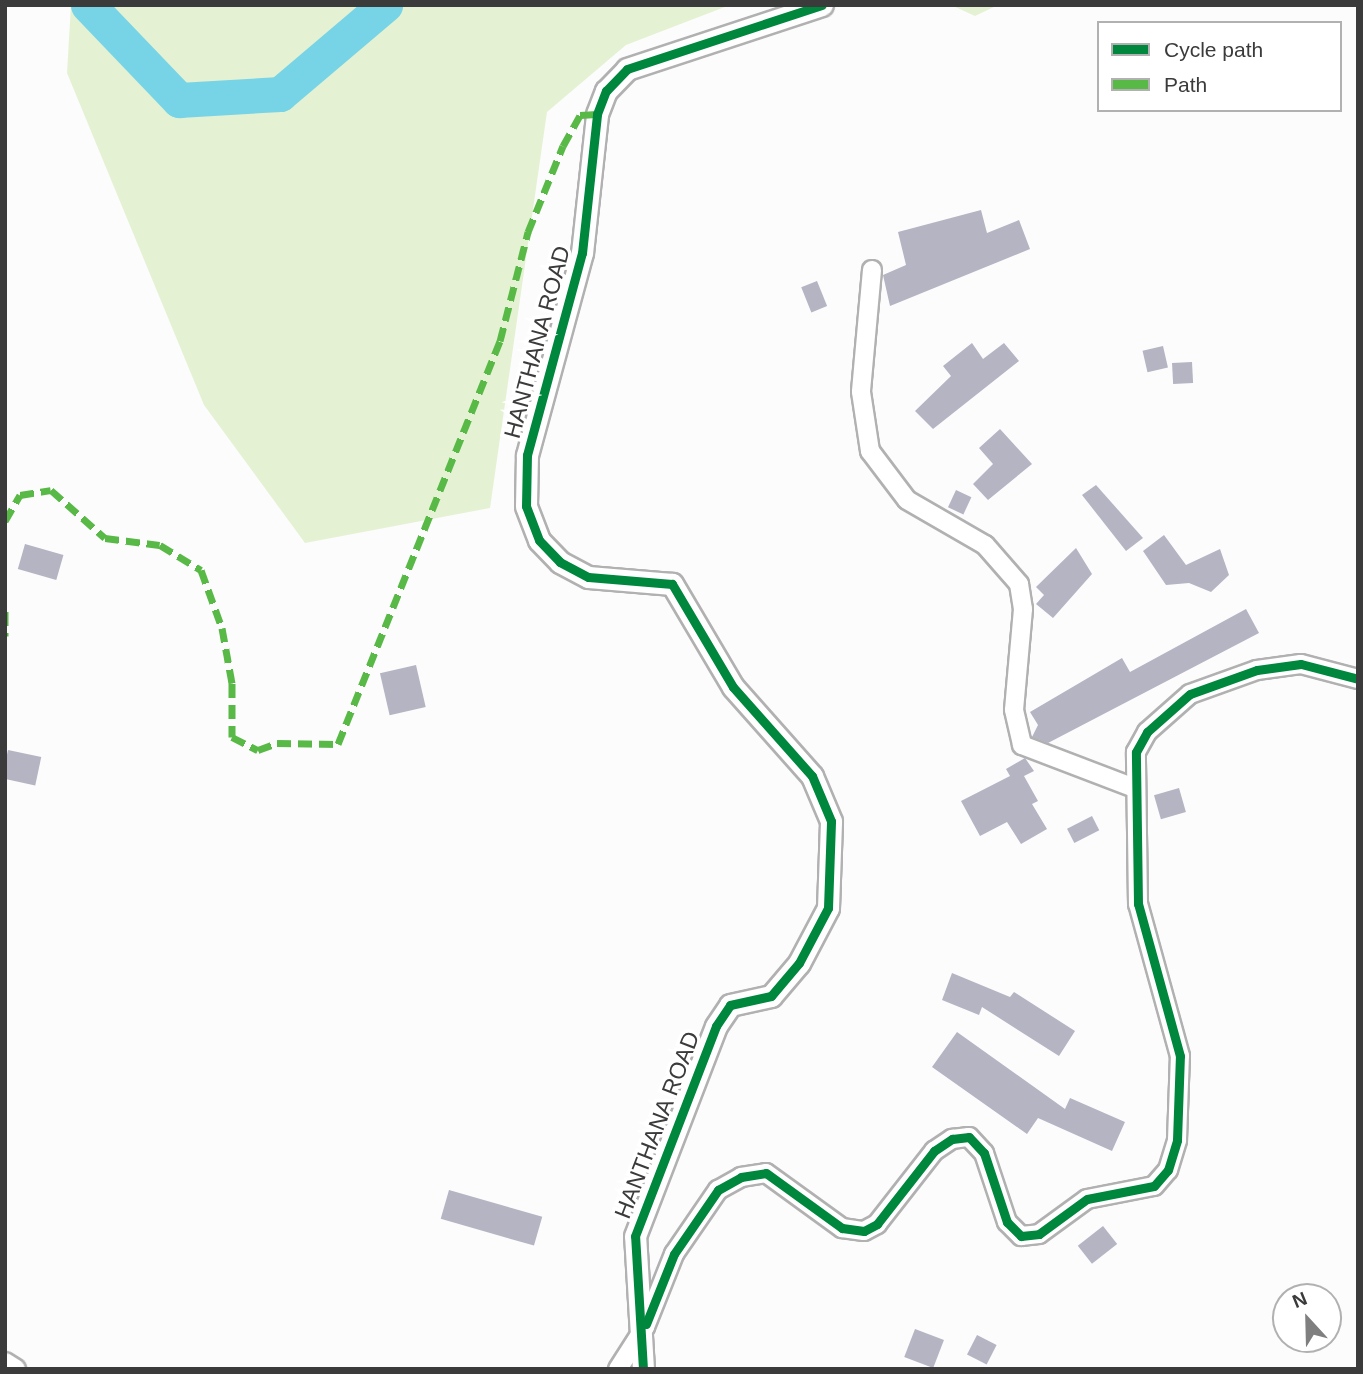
<!DOCTYPE html>
<style>
body{margin:0}
#map{position:relative;width:1363px;height:1374px;overflow:hidden;background:#fcfcfd;font-family:Helvetica,sans-serif}
div>[style]{position:absolute}
[style*='--x']{left:calc(var(--x)*1px);top:calc(var(--y)*1px);width:calc(var(--w)*1px);rotate:calc(var(--a)*1deg)}
.green>*{inset:0;background:#e4f2d3}
.river>*{height:35px;margin:-17.5px;padding:0 17.5px;transform-origin:17.5px;border-radius:17.5px;background:#77d4e7}
.building>*{inset:0;background:#b4b4c3;transform-origin:0 0}
.roads{filter:drop-shadow(2px 0 #b1b1b2) drop-shadow(-2px 0 #b1b1b2) drop-shadow(0 2px #b1b1b2) drop-shadow(0 -2px #b1b1b2)}
.minor>*{height:18px;margin:-9px;padding:0 9px;transform-origin:9px;border-radius:9px;background:#fff}
.tertiary>*{height:21px;margin:-10.5px;padding:0 10.5px;transform-origin:10.5px;border-radius:10.5px;background:#fff}
.quiet>*{height:7px;margin-top:-3.5px;transform-origin:0;background:repeating-linear-gradient(90deg,#58b947 0 14px,transparent 0 21px)}
.cycleway>*{height:9px;margin:-4.5px;padding:0 4.5px;transform-origin:4.5px;border-radius:4.5px;background:#00873e}
span{translate:-50% -50%;white-space:nowrap;text-align:center;line-height:1.15;-webkit-text-stroke:7px #fff;paint-order:stroke}
.street-label{font-size:23px;color:#3b3b3c}
.frame{position:absolute;inset:0;border:7px solid #3b3b3c;pointer-events:none}
.legend{position:absolute;left:1097px;top:21px;width:245px;height:91px;box-sizing:border-box;background:#fff;border:2px solid #b1b1b1;margin:0;padding:9px 12px;list-style:none;font-size:21px;color:#3b3b3c}
.legend li{display:flex;align-items:center;gap:14px;height:35px}
.legend b{width:35px;border:2px solid #b1b1b1}
.north{position:absolute;left:1272px;top:1283px;width:70px;height:70px;box-sizing:border-box;background:#fff;border:2px solid #b1b1b1;border-radius:50%;rotate:338deg;font-size:19px;font-weight:700;line-height:28px;text-align:center;color:#3b3b3c}
.north::after{content:'';display:block;margin:auto;width:24px;height:32px;background:#7f7f80;clip-path:polygon(50% 0,100% 100%,50% 72%,0 100%)}
</style>
<div id="map">
<div class="green">
<i style="clip-path:polygon(71px 5px,730px 5px,626px 45px,547px 112px,490px 508px,305px 543px,204px 405px,67px 73px)"></i>
<i style="clip-path:polygon(951px 5px,998px 5px,975px 16px)"></i>
</div>
<div class="river">
<i style="--x:88;--y:5;--w:132;--a:46.2"></i>
<i style="--x:179;--y:100;--w:101;--a:-3.4"></i>
<i style="--x:280;--y:94;--w:138;--a:-40.3"></i>
</div>
<div class="building">
<i style="clip-path:polygon(981px 210px,987px 233px,1019px 220px,1030px 249px,890px 306px,883px 275px,906px 265px,898px 232px)"></i>
<i style="left:817px;top:281px;width:27px;height:17px;rotate:68deg"></i>
<i style="clip-path:polygon(972px 343px,983px 359px,1004px 343px,1019px 361px,933px 429px,915px 411px,951px 376px,943px 366px)"></i>
<i style="left:1163px;top:346px;width:22px;height:21px;rotate:77deg"></i>
<i style="left:1192px;top:362px;width:21px;height:20px;rotate:87deg"></i>
<i style="clip-path:polygon(1000px 429px,1032px 464px,988px 500px,973px 484px,993px 464px,979px 448px)"></i>
<i style="clip-path:polygon(1096px 485px,1143px 538px,1126px 551px,1082px 495px)"></i>
<i style="left:956px;top:490px;width:17px;height:19px;rotate:25deg"></i>
<i style="clip-path:polygon(1164px 535px,1186px 565px,1220px 549px,1229px 575px,1211px 592px,1189px 583px,1166px 585px,1143px 551px)"></i>
<i style="left:25px;top:544px;width:40px;height:26px;rotate:16deg"></i>
<i style="clip-path:polygon(1076px 548px,1092px 574px,1053px 618px,1036px 604px,1044px 595px,1036px 587px)"></i>
<i style="clip-path:polygon(1246px 609px,1259px 633px,1048px 743px,1032px 737px,1038px 725px,1030px 712px,1122px 658px,1130px 672px)"></i>
<i style="left:416px;top:665px;width:43px;height:37px;rotate:77deg"></i>
<i style="left:8px;top:750px;width:34px;height:29px;rotate:12deg"></i>
<i style="clip-path:polygon(1025px 758px,1034px 771px,1024px 776px,1038px 801px,1032px 804px,1047px 829px,1021px 844px,1007px 822px,980px 836px,961px 801px,1010px 776px,1006px 769px)"></i>
<i style="left:1179px;top:788px;width:25px;height:26px;rotate:74deg"></i>
<i style="left:1092px;top:816px;width:16px;height:28px;rotate:63deg"></i>
<i style="clip-path:polygon(952px 973px,1010px 997px,1014px 992px,1075px 1031px,1059px 1056px,982px 1007px,979px 1015px,942px 1000px)"></i>
<i style="clip-path:polygon(957px 1032px,1065px 1109px,1070px 1098px,1125px 1122px,1112px 1151px,1038px 1118px,1027px 1134px,932px 1067px)"></i>
<i style="left:449px;top:1190px;width:97px;height:30px;rotate:16deg"></i>
<i style="left:1103px;top:1226px;width:23px;height:32px;rotate:52deg"></i>
<i style="left:915px;top:1329px;width:31px;height:30px;rotate:21deg"></i>
<i style="left:977px;top:1335px;width:22px;height:22px;rotate:27deg"></i>
</div>
<div class="roads">
<div class="minor">
<i style="--x:872;--y:270;--w:122;--a:95.2"></i>
<i style="--x:861;--y:392;--w:60;--a:81.3"></i>
<i style="--x:870;--y:451;--w:61;--a:52.9"></i>
<i style="--x:907;--y:500;--w:90;--a:30"></i>
<i style="--x:985;--y:545;--w:52;--a:48.9"></i>
<i style="--x:1019;--y:584;--w:25;--a:81"></i>
<i style="--x:1023;--y:609;--w:101;--a:95.1"></i>
<i style="--x:1014;--y:710;--w:36;--a:77"></i>
<i style="--x:1022;--y:745;--w:118;--a:20.9"></i>
<i style="--x:5;--y:1362;--w:13;--a:32"></i>
<i style="--x:618;--y:1369;--w:50;--a:-57.3"></i>
<i style="--x:645;--y:1327;--w:79;--a:-68.3"></i>
<i style="--x:674;--y:1254;--w:78;--a:-55.5"></i>
<i style="--x:718;--y:1190;--w:26;--a:-29"></i>
<i style="--x:741;--y:1177;--w:25;--a:-9"></i>
<i style="--x:766;--y:1173;--w:94;--a:35.9"></i>
<i style="--x:842;--y:1228;--w:22;--a:8"></i>
<i style="--x:864;--y:1231;--w:15;--a:-28"></i>
<i style="--x:877;--y:1224;--w:93;--a:-52"></i>
<i style="--x:934;--y:1151;--w:22;--a:-34"></i>
<i style="--x:952;--y:1139;--w:17;--a:-7"></i>
<i style="--x:969;--y:1137;--w:22;--a:47"></i>
<i style="--x:984;--y:1153;--w:73;--a:71.6"></i>
<i style="--x:1007;--y:1222;--w:20;--a:45"></i>
<i style="--x:1021;--y:1236;--w:18;--a:-6"></i>
<i style="--x:1039;--y:1234;--w:59;--a:-36.1"></i>
<i style="--x:1087;--y:1199;--w:68;--a:-11"></i>
<i style="--x:1154;--y:1186;--w:21;--a:-49"></i>
<i style="--x:1168;--y:1170;--w:31;--a:-73"></i>
<i style="--x:1177;--y:1140;--w:84;--a:-88"></i>
<i style="--x:1180;--y:1056;--w:158;--a:-105.4"></i>
<i style="--x:1138;--y:904;--w:152;--a:-90.8"></i>
<i style="--x:1136;--y:752;--w:23;--a:-61"></i>
<i style="--x:1147;--y:732;--w:57;--a:-41.5"></i>
<i style="--x:1190;--y:694;--w:71;--a:-19.7"></i>
<i style="--x:1257;--y:670;--w:44;--a:-7.8"></i>
<i style="--x:1301;--y:664;--w:59;--a:14.7"></i>
</div>
<div class="tertiary">
<i style="--x:643;--y:1369;--w:133;--a:-93.4"></i>
<i style="--x:635;--y:1236;--w:225;--a:-68.9"></i>
<i style="--x:716;--y:1026;--w:25;--a:-56"></i>
<i style="--x:730;--y:1005;--w:42;--a:-12.4"></i>
<i style="--x:771;--y:996;--w:43;--a:-49.7"></i>
<i style="--x:799;--y:963;--w:62;--a:-62.2"></i>
<i style="--x:828;--y:908;--w:87;--a:-88"></i>
<i style="--x:831;--y:821;--w:49;--a:-112.9"></i>
<i style="--x:812;--y:776;--w:119;--a:-131.6"></i>
<i style="--x:733;--y:687;--w:120;--a:-120.6"></i>
<i style="--x:672;--y:584;--w:84;--a:-175.2"></i>
<i style="--x:588;--y:577;--w:32;--a:-152"></i>
<i style="--x:560;--y:562;--w:30;--a:-134"></i>
<i style="--x:539;--y:540;--w:36;--a:-111"></i>
<i style="--x:526;--y:506;--w:51;--a:-88.9"></i>
<i style="--x:527;--y:455;--w:209;--a:-74.8"></i>
<i style="--x:582;--y:253;--w:140;--a:-83.8"></i>
<i style="--x:597;--y:114;--w:25;--a:-69"></i>
<i style="--x:606;--y:91;--w:30;--a:-46"></i>
<i style="--x:627;--y:69;--w:205;--a:-18.2"></i>
</div>
</div>
<div class="quiet">
<i style="--x:5;--y:521;--w:30;--a:-60"></i>
<i style="--x:20;--y:495;--w:31;--a:-9"></i>
<i style="--x:51;--y:490;--w:72;--a:41.6"></i>
<i style="--x:105;--y:538;--w:55;--a:7.3"></i>
<i style="--x:160;--y:545;--w:48;--a:31.4"></i>
<i style="--x:201;--y:570;--w:62;--a:70.1"></i>
<i style="--x:222;--y:628;--w:56;--a:79.7"></i>
<i style="--x:232;--y:683;--w:54;--a:90"></i>
<i style="--x:232;--y:737;--w:29;--a:27"></i>
<i style="--x:258;--y:750;--w:20;--a:-20"></i>
<i style="--x:277;--y:743;--w:61;--a:0.9"></i>
<i style="--x:338;--y:744;--w:434;--a:-68.1"></i>
<i style="--x:500;--y:341;--w:113;--a:-75.6"></i>
<i style="--x:528;--y:232;--w:93;--a:-67.9"></i>
<i style="--x:563;--y:146;--w:35;--a:-61"></i>
<i style="--x:580;--y:115;--w:17;--a:-3"></i>
<i style="--x:5;--y:611;--w:25;--a:90"></i>
</div>
<div class="cycleway">
<i style="--x:646;--y:1324;--w:75;--a:-68.2"></i>
<i style="--x:674;--y:1254;--w:78;--a:-55.5"></i>
<i style="--x:718;--y:1190;--w:26;--a:-29"></i>
<i style="--x:741;--y:1177;--w:25;--a:-9"></i>
<i style="--x:766;--y:1173;--w:94;--a:35.9"></i>
<i style="--x:842;--y:1228;--w:22;--a:8"></i>
<i style="--x:864;--y:1231;--w:15;--a:-28"></i>
<i style="--x:877;--y:1224;--w:93;--a:-52"></i>
<i style="--x:934;--y:1151;--w:22;--a:-34"></i>
<i style="--x:952;--y:1139;--w:17;--a:-7"></i>
<i style="--x:969;--y:1137;--w:22;--a:47"></i>
<i style="--x:984;--y:1153;--w:73;--a:71.6"></i>
<i style="--x:1007;--y:1222;--w:20;--a:45"></i>
<i style="--x:1021;--y:1236;--w:18;--a:-6"></i>
<i style="--x:1039;--y:1234;--w:59;--a:-36.1"></i>
<i style="--x:1087;--y:1199;--w:68;--a:-11"></i>
<i style="--x:1154;--y:1186;--w:21;--a:-49"></i>
<i style="--x:1168;--y:1170;--w:31;--a:-73"></i>
<i style="--x:1177;--y:1140;--w:84;--a:-88"></i>
<i style="--x:1180;--y:1056;--w:158;--a:-105.4"></i>
<i style="--x:1138;--y:904;--w:152;--a:-90.8"></i>
<i style="--x:1136;--y:752;--w:23;--a:-61"></i>
<i style="--x:1147;--y:732;--w:57;--a:-41.5"></i>
<i style="--x:1190;--y:694;--w:71;--a:-19.7"></i>
<i style="--x:1257;--y:670;--w:44;--a:-7.8"></i>
<i style="--x:1301;--y:664;--w:59;--a:14.7"></i>
<i style="--x:643;--y:1369;--w:133;--a:-93.4"></i>
<i style="--x:635;--y:1236;--w:225;--a:-68.9"></i>
<i style="--x:716;--y:1026;--w:25;--a:-56"></i>
<i style="--x:730;--y:1005;--w:42;--a:-12.4"></i>
<i style="--x:771;--y:996;--w:43;--a:-49.7"></i>
<i style="--x:799;--y:963;--w:62;--a:-62.2"></i>
<i style="--x:828;--y:908;--w:87;--a:-88"></i>
<i style="--x:831;--y:821;--w:49;--a:-112.9"></i>
<i style="--x:812;--y:776;--w:119;--a:-131.6"></i>
<i style="--x:733;--y:687;--w:120;--a:-120.6"></i>
<i style="--x:672;--y:584;--w:84;--a:-175.2"></i>
<i style="--x:588;--y:577;--w:32;--a:-152"></i>
<i style="--x:560;--y:562;--w:30;--a:-134"></i>
<i style="--x:539;--y:540;--w:36;--a:-111"></i>
<i style="--x:526;--y:506;--w:51;--a:-88.9"></i>
<i style="--x:527;--y:455;--w:209;--a:-74.8"></i>
<i style="--x:582;--y:253;--w:140;--a:-83.8"></i>
<i style="--x:597;--y:114;--w:25;--a:-69"></i>
<i style="--x:606;--y:91;--w:30;--a:-46"></i>
<i style="--x:627;--y:69;--w:205;--a:-18.2"></i>
</div>
<div class="street-label">
<span style="left:537px;top:342px;rotate:-75deg">HANTHANA ROAD</span>
<span style="left:657px;top:1125px;rotate:-69deg">HANTHANA ROAD</span>
</div>
<div class="frame"></div>
<ul class="legend">
<li><b style="height:9px;background:#00873e"></b>Cycle path</li>
<li><b style="height:9px;background:#58b947"></b>Path</li>
</ul>
<div class="north">N</div>
</div>
